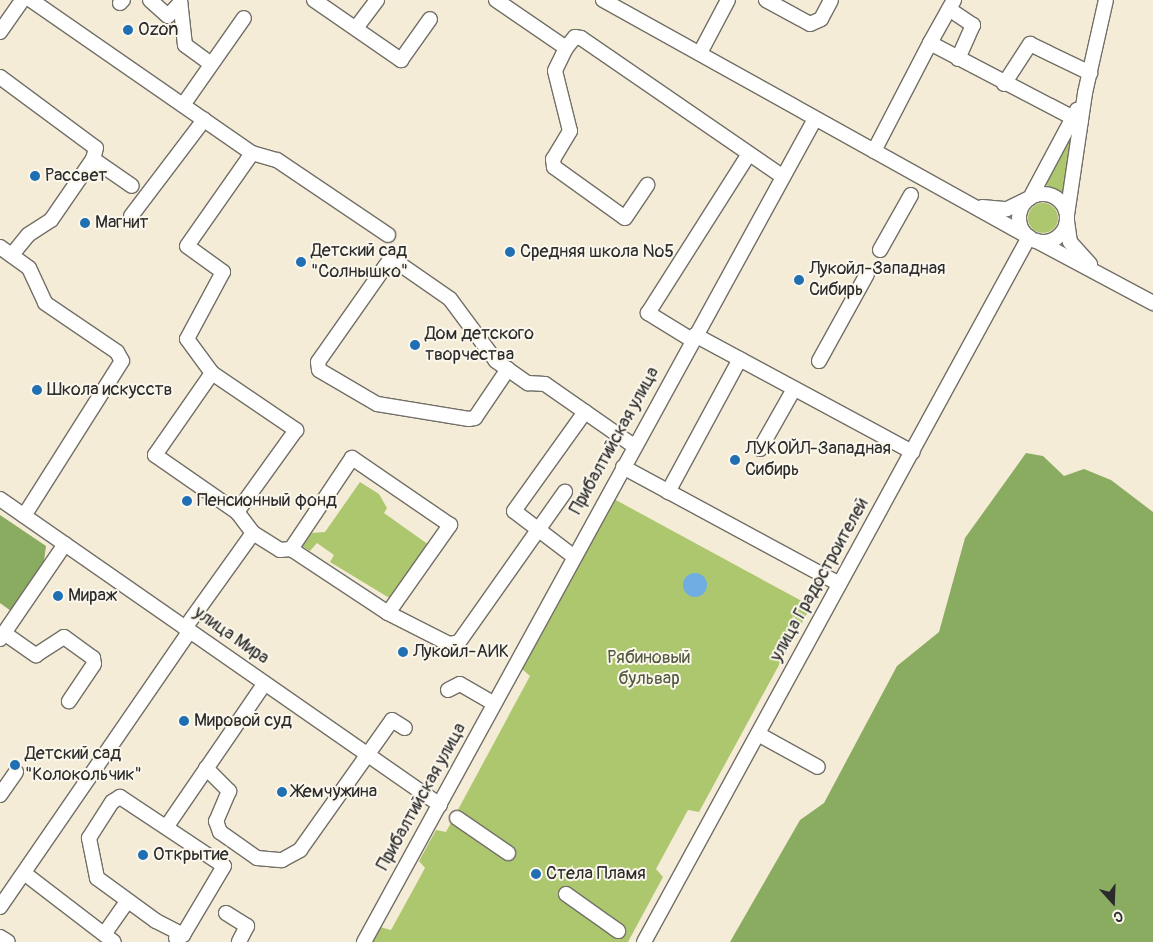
<!DOCTYPE html>
<meta charset="utf-8">
<style>
body{margin:0}
#map{position:relative;width:1153px;height:942px;overflow:hidden;background:#f5ecd7;font-family:Pangolin,sans-serif}
div>[style]{position:absolute}
[style*='--x']{left:calc(var(--x)*1px);top:calc(var(--y)*1px);width:calc(var(--w)*1px);rotate:calc(var(--a)*1deg)}
.green>*{inset:0;background:#adc76e}
.round{border-radius:50%}
.forest>*{inset:0;background:#8aac61}
.water>*{inset:0;background:#70ade2}
.roads{filter:drop-shadow(1px 0 #726f67) drop-shadow(-1px 0 #726f67) drop-shadow(0 1px #726f67) drop-shadow(0 -1px #726f67)}
.minor>*{height:14px;margin:-7px;padding:0 7px;transform-origin:7px;border-radius:7px;background:#fff}
.minor>.ring{margin:-7px;padding:0;box-sizing:content-box;background:none;border:14px solid #fff;border-radius:50%}
.dots>*{width:14px;height:14px;translate:-50% -50%;box-sizing:border-box;border:2px solid #fbf7ec;border-radius:50%}
span{translate:-50% -50%;white-space:nowrap;text-align:center;line-height:1.15;-webkit-text-stroke:4px #fbf7ec;paint-order:stroke}
.poi-label{font-size:18px;color:#2b2b2b}
.left{translate:0 -50%;text-align:left}
.street-label{font-size:18px;color:#2b2b2b}
.park-label{font-size:18px;color:#525a3f}
.north{position:absolute;left:1088px;top:877px;width:50px;height:50px;-webkit-text-stroke:4px #fbf7ec;paint-order:stroke;rotate:160deg;font-size:14px;font-weight:700;line-height:20px;text-align:center;color:#2b2b2b}
.north::after{content:'';display:block;margin:auto;width:18px;height:22px;background:#2b2b2b;clip-path:polygon(50% 0,100% 100%,50% 72%,0 100%)}
</style>
<div id="map">
<div class="green">
<i style="clip-path:polygon(1071px 137px,1072px 138px,1063px 194px,1046px 185px)"></i>
<i class="round" style="left:1028px;top:203px;width:30px;height:30px"></i>
<i style="clip-path:polygon(360px 482px,379px 494px,387px 508px,384px 513px,429px 545px,391px 599px,330px 562px,334px 555px,317px 543px,310px 551px,302px 546px,311px 533px,325px 532px)"></i>
<i style="clip-path:polygon(614px 499px,811px 606px,699px 812px,688px 810px,656px 869px,663px 877px,628px 942px,372px 942px,380px 927px,391px 930px,425px 868px,419px 861px,436px 830px,446px 832px,530px 676px,522px 669px)"></i>
</div>
<div class="forest">
<i style="clip-path:polygon(1026px 453px,1043px 456px,1064px 476px,1084px 469px,1111px 480px,1153px 512px,1153px 942px,730px 942px,800px 820px,824px 803px,897px 666px,939px 632px,965px 538px)"></i>
<i style="clip-path:polygon(0 515px,46px 546px,44px 561px,11px 611px,0 603px)"></i>
</div>
<div class="water">
<i class="round" style="left:683px;top:573px;width:24px;height:24px"></i>
</div>
<div class="roads">
<div class="minor">
<i style="--x:31;--y:0;--w:269;--a:34.7"></i>
<i style="--x:252;--y:153;--w:26;--a:16"></i>
<i style="--x:277;--y:160;--w:134;--a:34"></i>
<i style="--x:150;--y:0;--w:24;--a:42"></i>
<i style="--x:168;--y:16;--w:18;--a:-47"></i>
<i style="--x:180;--y:0;--w:45;--a:83.7"></i>
<i style="--x:185;--y:45;--w:32;--a:36"></i>
<i style="--x:314;--y:0;--w:106;--a:34.6"></i>
<i style="--x:401;--y:60;--w:50;--a:-54.7"></i>
<i style="--x:496;--y:0;--w:85;--a:34.4"></i>
<i style="--x:566;--y:48;--w:14;--a:-51"></i>
<i style="--x:575;--y:37;--w:6;--a:9"></i>
<i style="--x:581;--y:38;--w:245;--a:34.5"></i>
<i style="--x:603;--y:0;--w:487;--a:29.1"></i>
<i style="--x:1029;--y:237;--w:803;--a:118.64"></i>
<i style="--x:766;--y:0;--w:50;--a:28.6"></i>
<i style="--x:810;--y:24;--w:12;--a:-24"></i>
<i style="--x:821;--y:19;--w:21;--a:-62"></i>
<i style="--x:954;--y:0;--w:49;--a:119.2"></i>
<i style="--x:930;--y:43;--w:170;--a:27.6"></i>
<i style="--x:120;--y:3;--w:4;--a:-45"></i>
<i style="--x:949;--y:9;--w:29;--a:34"></i>
<i style="--x:973;--y:25;--w:37;--a:114"></i>
<i style="--x:356;--y:28;--w:35;--a:-53"></i>
<i style="--x:0;--y:32;--w:39;--a:-55"></i>
<i style="--x:566;--y:48;--w:25;--a:116"></i>
<i style="--x:555;--y:71;--w:62;--a:76"></i>
<i style="--x:570;--y:131;--w:33;--a:121"></i>
<i style="--x:553;--y:159;--w:8;--a:83"></i>
<i style="--x:554;--y:167;--w:87;--a:35.7"></i>
<i style="--x:625;--y:218;--w:40;--a:-56"></i>
<i style="--x:700;--y:53;--w:60;--a:-62.2"></i>
<i style="--x:0;--y:77;--w:119;--a:36.5"></i>
<i style="--x:96;--y:148;--w:11;--a:105"></i>
<i style="--x:93;--y:159;--w:74;--a:124.5"></i>
<i style="--x:51;--y:220;--w:27;--a:147"></i>
<i style="--x:28;--y:235;--w:26;--a:129"></i>
<i style="--x:1004;--y:84;--w:48;--a:-57"></i>
<i style="--x:1030;--y:44;--w:67;--a:25.8"></i>
<i style="--x:183;--y:105;--w:106;--a:-55"></i>
<i style="--x:874;--y:151;--w:122;--a:-62.6"></i>
<i style="--x:93;--y:159;--w:47;--a:34.7"></i>
<i class="ring" style="left:1019px;top:194px;width:34px;height:34px"></i>
<i style="--x:982;--y:207;--w:25;--a:5"></i>
<i style="--x:1007;--y:209;--w:25;--a:-26"></i>
<i style="--x:1030;--y:198;--w:100;--a:-61.9"></i>
<i style="--x:1067;--y:215;--w:123;--a:-81.6"></i>
<i style="--x:1085;--y:93;--w:95;--a:-77.3"></i>
<i style="--x:131;--y:216;--w:121;--a:-52.8"></i>
<i style="--x:1067;--y:221;--w:21;--a:82"></i>
<i style="--x:1070;--y:242;--w:30;--a:48"></i>
<i style="--x:1037;--y:241;--w:132;--a:28.1"></i>
<i style="--x:0;--y:247;--w:36;--a:36"></i>
<i style="--x:29;--y:268;--w:38;--a:65"></i>
<i style="--x:45;--y:303;--w:87;--a:34.2"></i>
<i style="--x:117;--y:352;--w:10;--a:61"></i>
<i style="--x:122;--y:361;--w:183;--a:122.3"></i>
<i style="--x:880;--y:250;--w:63;--a:-60.6"></i>
<i style="--x:695;--y:335;--w:247;--a:28.3"></i>
<i style="--x:692;--y:340;--w:52;--a:-148.5"></i>
<i style="--x:648;--y:313;--w:188;--a:-57.6"></i>
<i style="--x:819;--y:361;--w:99;--a:-61.1"></i>
<i style="--x:508;--y:369;--w:59;--a:124"></i>
<i style="--x:475;--y:418;--w:6;--a:171"></i>
<i style="--x:469;--y:419;--w:93;--a:-170.7"></i>
<i style="--x:377;--y:404;--w:67;--a:-149.6"></i>
<i style="--x:319;--y:370;--w:8;--a:-97"></i>
<i style="--x:318;--y:362;--w:127;--a:-54.9"></i>
<i style="--x:391;--y:258;--w:72;--a:34.8"></i>
<i style="--x:450;--y:299;--w:77;--a:53.4"></i>
<i style="--x:496;--y:361;--w:39;--a:35"></i>
<i style="--x:528;--y:383;--w:17;--a:3"></i>
<i style="--x:545;--y:384;--w:108;--a:34.9"></i>
<i style="--x:212;--y:373;--w:42;--a:-126.3"></i>
<i style="--x:187;--y:339;--w:76;--a:-61.8"></i>
<i style="--x:223;--y:272;--w:44;--a:-144.2"></i>
<i style="--x:187;--y:246;--w:113;--a:-55"></i>
<i style="--x:760;--y:449;--w:69;--a:-60.5"></i>
<i style="--x:623;--y:467;--w:246;--a:28.4"></i>
<i style="--x:668;--y:492;--w:151;--a:-61.6"></i>
<i style="--x:0;--y:499;--w:536;--a:34.82"></i>
<i style="--x:253;--y:533;--w:32;--a:32"></i>
<i style="--x:280;--y:550;--w:11;--a:-5"></i>
<i style="--x:291;--y:549;--w:116;--a:33.4"></i>
<i style="--x:388;--y:613;--w:108;--a:-54.8"></i>
<i style="--x:450;--y:525;--w:119;--a:-145.6"></i>
<i style="--x:352;--y:458;--w:110;--a:123.8"></i>
<i style="--x:573;--y:556;--w:74;--a:-142.7"></i>
<i style="--x:514;--y:511;--w:122;--a:-54.4"></i>
<i style="--x:388;--y:613;--w:68;--a:26.9"></i>
<i style="--x:449;--y:644;--w:10;--a:-11"></i>
<i style="--x:459;--y:642;--w:184;--a:-54.8"></i>
<i style="--x:185;--y:628;--w:117;--a:-54.4"></i>
<i style="--x:253;--y:533;--w:26;--a:-127"></i>
<i style="--x:237;--y:512;--w:100;--a:-145.2"></i>
<i style="--x:155;--y:455;--w:100;--a:-55.2"></i>
<i style="--x:212;--y:373;--w:102;--a:34.2"></i>
<i style="--x:296;--y:430;--w:101;--a:125.7"></i>
<i style="--x:4;--y:633;--w:39;--a:35"></i>
<i style="--x:36;--y:655;--w:33;--a:-33"></i>
<i style="--x:64;--y:637;--w:36;--a:36"></i>
<i style="--x:93;--y:658;--w:6;--a:81"></i>
<i style="--x:94;--y:664;--w:45;--a:124"></i>
<i style="--x:0;--y:639;--w:115;--a:-55.6"></i>
<i style="--x:448;--y:690;--w:13;--a:-27"></i>
<i style="--x:460;--y:684;--w:39;--a:30"></i>
<i style="--x:758;--y:734;--w:68;--a:28.8"></i>
<i style="--x:206;--y:768;--w:33;--a:45"></i>
<i style="--x:229;--y:791;--w:33;--a:113"></i>
<i style="--x:216;--y:821;--w:12;--a:70"></i>
<i style="--x:220;--y:832;--w:45;--a:35.1"></i>
<i style="--x:257;--y:858;--w:25;--a:5"></i>
<i style="--x:282;--y:860;--w:21;--a:-29"></i>
<i style="--x:300;--y:850;--w:159;--a:-54.7"></i>
<i style="--x:392;--y:720;--w:15;--a:32"></i>
<i style="--x:0;--y:795;--w:28;--a:-55"></i>
<i style="--x:457;--y:818;--w:62;--a:34.5"></i>
<i style="--x:167;--y:826;--w:173;--a:-55.6"></i>
<i style="--x:24;--y:873;--w:113;--a:37.5"></i>
<i style="--x:566;--y:894;--w:64;--a:35.4"></i>
<i style="--x:0;--y:907;--w:335;--a:-55.5"></i>
<i style="--x:226;--y:913;--w:25;--a:32"></i>
<i style="--x:247;--y:926;--w:18;--a:117"></i>
<i style="--x:105;--y:933;--w:38;--a:-55"></i>
<i style="--x:0;--y:937;--w:9;--a:32"></i>
<i style="--x:176;--y:938;--w:8;--a:-23"></i>
<i style="--x:183;--y:935;--w:80;--a:-59.3"></i>
<i style="--x:224;--y:866;--w:125;--a:-146.4"></i>
<i style="--x:120;--y:797;--w:9;--a:148"></i>
<i style="--x:112;--y:802;--w:43;--a:122.6"></i>
<i style="--x:89;--y:838;--w:41;--a:78.7"></i>
<i style="--x:97;--y:878;--w:73;--a:36.1"></i>
<i style="--x:156;--y:921;--w:30;--a:27"></i>
<i style="--x:364;--y:942;--w:938;--a:-61.28"></i>
</div>
</div>
<div class="dots">
<i style="left:128px;top:30px;background:#1f6fb2"></i>
<i style="left:35px;top:176px;background:#1f6fb2"></i>
<i style="left:85px;top:223px;background:#1f6fb2"></i>
<i style="left:510px;top:252px;background:#1f6fb2"></i>
<i style="left:301px;top:262px;background:#1f6fb2"></i>
<i style="left:799px;top:280px;background:#1f6fb2"></i>
<i style="left:415px;top:345px;background:#1f6fb2"></i>
<i style="left:37px;top:390px;background:#1f6fb2"></i>
<i style="left:735px;top:460px;background:#1f6fb2"></i>
<i style="left:187px;top:501px;background:#1f6fb2"></i>
<i style="left:58px;top:596px;background:#1f6fb2"></i>
<i style="left:403px;top:652px;background:#1f6fb2"></i>
<i style="left:184px;top:721px;background:#1f6fb2"></i>
<i style="left:15px;top:765px;background:#1f6fb2"></i>
<i style="left:282px;top:792px;background:#1f6fb2"></i>
<i style="left:143px;top:855px;background:#1f6fb2"></i>
<i style="left:536px;top:874px;background:#1f6fb2"></i>
</div>
<div class="poi-label">
<span class="left" style="left:138px;top:30px">Ozon</span>
<span class="left" style="left:45px;top:176px">Рассвет</span>
<span class="left" style="left:95px;top:223px">Магнит</span>
<span class="left" style="left:311px;top:262px">Детский сад<br>"Солнышко"</span>
<span class="left" style="left:520px;top:252px">Средняя школа №5</span>
<span class="left" style="left:809px;top:280px">Лукойл-Западная<br>Сибирь</span>
<span class="left" style="left:425px;top:345px">Дом детского<br>творчества</span>
<span class="left" style="left:47px;top:390px">Школа искусств</span>
<span class="left" style="left:745px;top:460px">ЛУКОЙЛ-Западная<br>Сибирь</span>
<span class="left" style="left:197px;top:501px">Пенсионный фонд</span>
<span class="left" style="left:68px;top:596px">Мираж</span>
<span class="left" style="left:413px;top:652px">Лукойл-АИК</span>
<span class="left" style="left:194px;top:721px">Мировой суд</span>
<span class="left" style="left:25px;top:765px">Детский сад<br>"Колокольчик"</span>
<span class="left" style="left:292px;top:792px">Жемчужина</span>
<span class="left" style="left:153px;top:855px">Открытие</span>
<span class="left" style="left:546px;top:874px">Стела Пламя</span>
</div>
<div class="street-label">
<span style="left:615px;top:441px;rotate:-61deg">Прибалтийская улица</span>
<span style="left:820px;top:580px;rotate:-61deg">улица Градостроителей</span>
<span style="left:231px;top:636px;rotate:35deg">улица Мира</span>
<span style="left:422px;top:797px;rotate:-61deg">Прибалтийская улица</span>
</div>
<div class="park-label">
<span style="left:649px;top:669px">Рябиновый<br>бульвар</span>
</div>
<div class="north">С</div>
</div>
